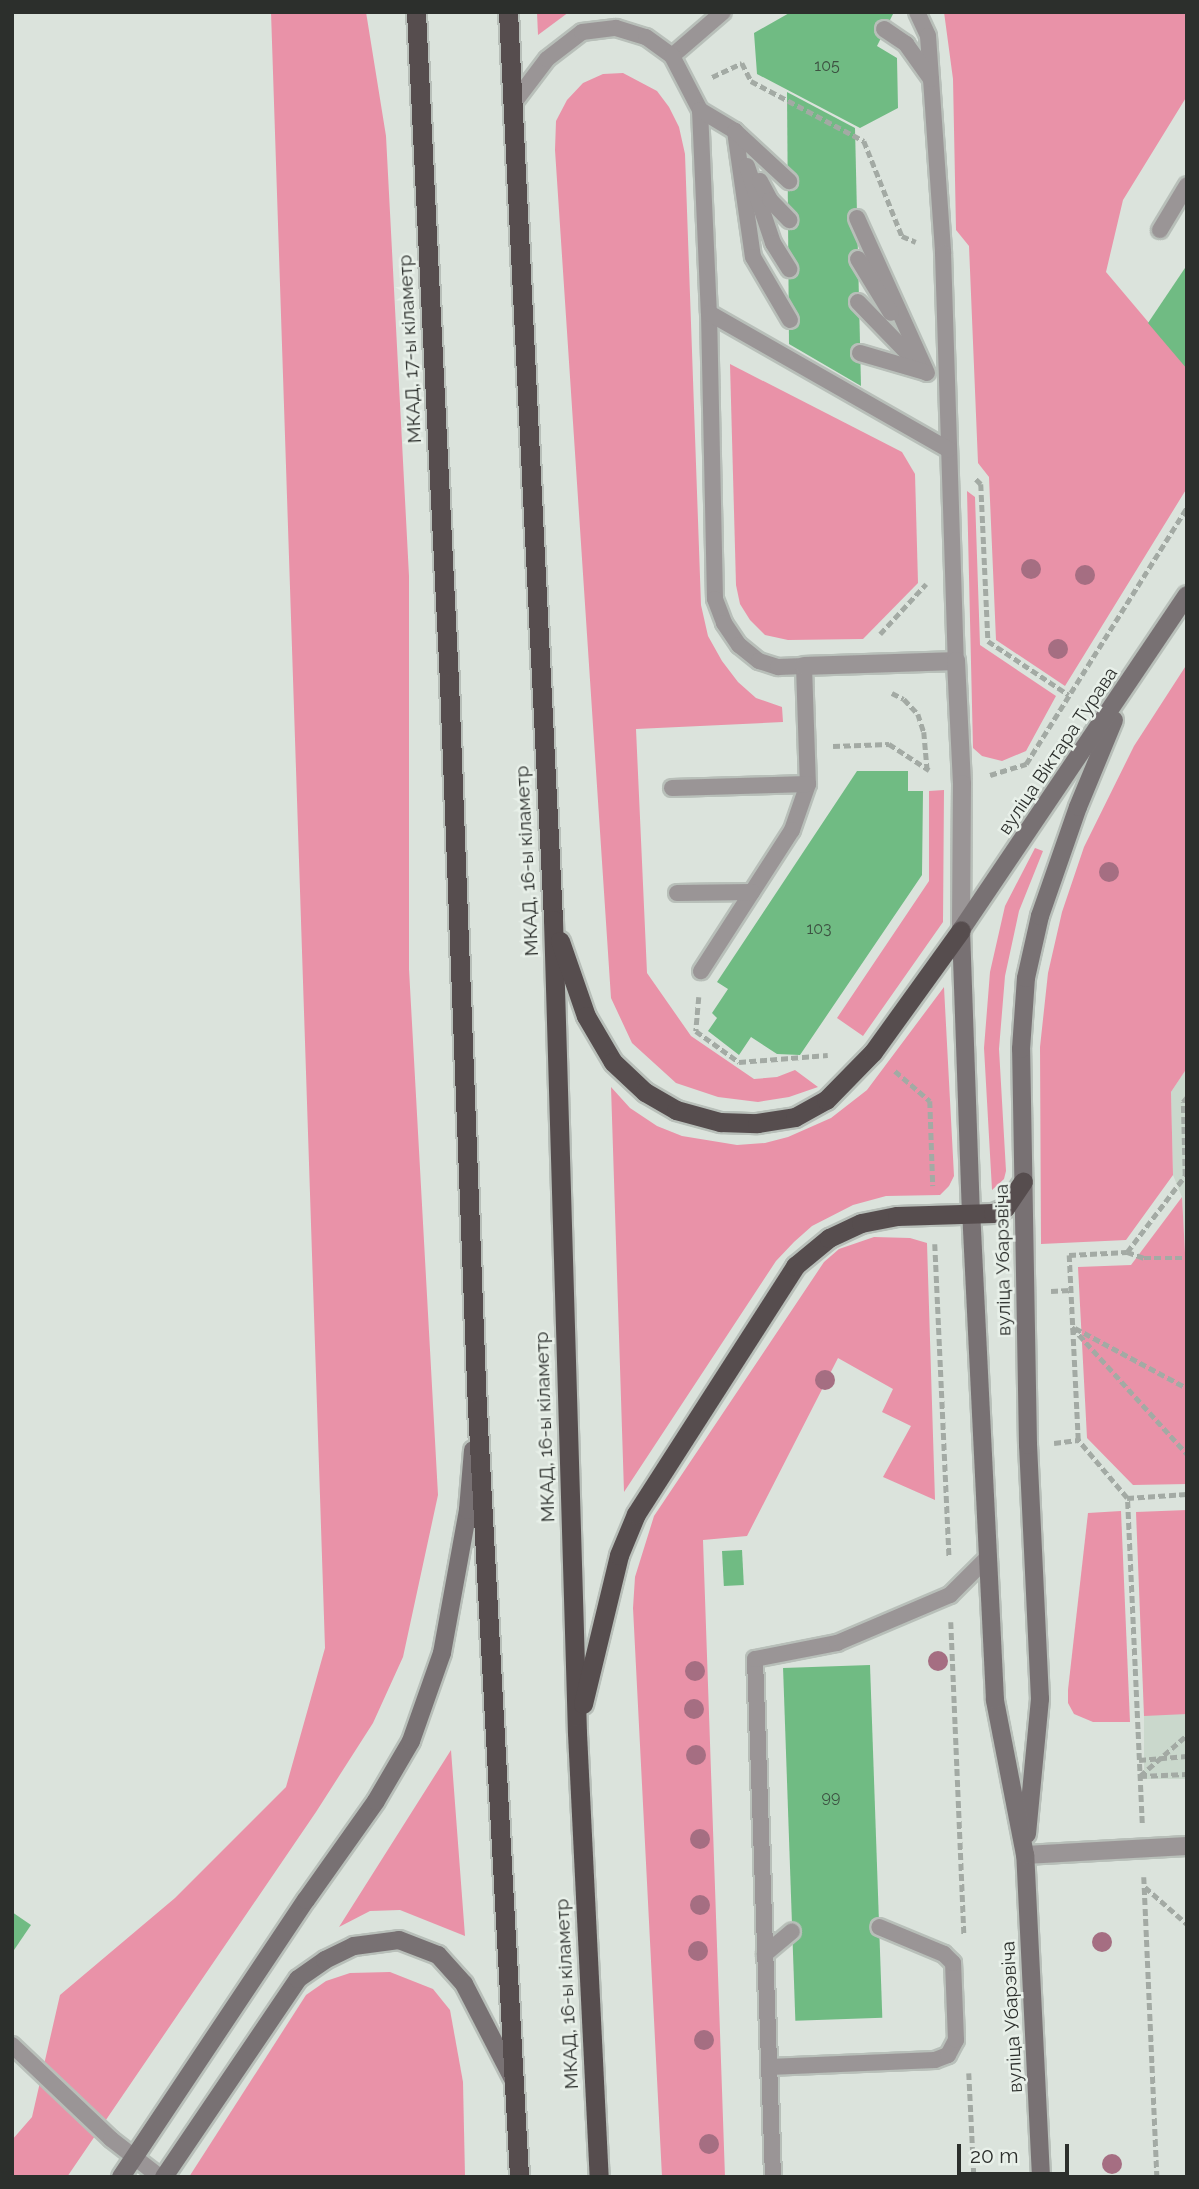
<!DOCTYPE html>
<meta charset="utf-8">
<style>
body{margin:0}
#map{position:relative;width:1199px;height:2189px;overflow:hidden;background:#dbe3dc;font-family:Raleway,sans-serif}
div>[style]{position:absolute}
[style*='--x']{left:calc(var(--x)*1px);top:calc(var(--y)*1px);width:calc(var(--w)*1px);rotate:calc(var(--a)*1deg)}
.built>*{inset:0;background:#cad8cc;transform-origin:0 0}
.green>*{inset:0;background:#e992a8}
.building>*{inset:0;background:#70bb83;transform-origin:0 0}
.path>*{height:4.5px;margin-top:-2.25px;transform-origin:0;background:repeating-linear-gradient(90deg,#a3aaa4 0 7px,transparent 0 10.5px)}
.roads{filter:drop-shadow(2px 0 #b8bfb9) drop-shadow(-2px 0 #b8bfb9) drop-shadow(0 2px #b8bfb9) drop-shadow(0 -2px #b8bfb9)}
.service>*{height:16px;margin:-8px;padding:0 8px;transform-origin:8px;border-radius:8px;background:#9a9596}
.minor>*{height:18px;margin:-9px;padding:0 9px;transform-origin:9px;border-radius:9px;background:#9a9596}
.tertiary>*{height:18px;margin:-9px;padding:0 9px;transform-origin:9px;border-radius:9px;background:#9a9596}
.secondary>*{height:18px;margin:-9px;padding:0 9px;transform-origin:9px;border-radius:9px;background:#787173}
.trunk>*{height:19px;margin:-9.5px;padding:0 9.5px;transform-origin:9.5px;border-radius:9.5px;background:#564d4e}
.trees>*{width:20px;height:20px;margin:-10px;border-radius:50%;background:#a56e82}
span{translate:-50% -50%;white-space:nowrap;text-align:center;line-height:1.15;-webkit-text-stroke:5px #e8f0e9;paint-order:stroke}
.number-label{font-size:16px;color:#3d5242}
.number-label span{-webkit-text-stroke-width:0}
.street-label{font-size:19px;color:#2c2f2c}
.frame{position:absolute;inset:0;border:14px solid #2c2f2c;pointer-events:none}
.scale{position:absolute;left:957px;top:2144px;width:112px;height:32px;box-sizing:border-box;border:4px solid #2c2f2c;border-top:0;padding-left:9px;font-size:21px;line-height:24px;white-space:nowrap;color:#2c2f2c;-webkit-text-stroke:5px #e8f0e9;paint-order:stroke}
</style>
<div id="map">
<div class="built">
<i style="clip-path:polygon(1187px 1068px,1187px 1295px,1182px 1197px,1173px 1175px,1171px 1092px)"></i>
<i style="left:1187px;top:1713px;width:66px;height:43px;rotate:90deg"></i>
</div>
<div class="green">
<i style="clip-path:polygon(271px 12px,366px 12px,386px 136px,409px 576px,409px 969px,438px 1495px,403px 1657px,373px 1723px,316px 1812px,67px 2177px,12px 2177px,12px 2140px,32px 2117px,60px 1995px,175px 1898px,286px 1787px,325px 1648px)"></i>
<i style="clip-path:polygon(537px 12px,569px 12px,538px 35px)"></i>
<i style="clip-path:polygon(944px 12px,1187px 12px,1187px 96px,1123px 200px,1106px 272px,1187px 368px,1187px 488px,1065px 686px,996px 640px,989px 477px,978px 463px,969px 246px,956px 230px,953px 79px)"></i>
<i style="clip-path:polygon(623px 73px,657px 91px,669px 107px,679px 127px,685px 154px,701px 605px,708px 636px,722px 661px,738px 682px,756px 698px,782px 707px,783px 722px,636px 729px,647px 973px,691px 1036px,754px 1079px,777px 1077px,795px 1070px,818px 1087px,789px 1097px,758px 1102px,718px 1097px,676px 1083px,632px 1043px,611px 998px,555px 150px,556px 121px,567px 100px,583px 83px,603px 74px)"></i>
<i style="clip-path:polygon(730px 364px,902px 452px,915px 474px,918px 583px,863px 639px,788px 640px,765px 635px,750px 620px,740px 604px,736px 585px)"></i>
<i style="clip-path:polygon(967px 491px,975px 497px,980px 645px,1056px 696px,1026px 751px,1002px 761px,982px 756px,973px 748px)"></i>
<i style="clip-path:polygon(1187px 664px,1187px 1068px,1171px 1092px,1173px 1175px,1126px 1240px,1041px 1244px,1040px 1047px,1048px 973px,1062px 912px,1084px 847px,1134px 746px)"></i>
<i style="clip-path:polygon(944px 790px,943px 922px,863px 1036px,837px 1018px,929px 881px,929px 791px)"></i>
<i style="clip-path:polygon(1035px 848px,1043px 851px,1019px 911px,1005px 976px,999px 1049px,1006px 1171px,1004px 1179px,992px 1190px,984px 1048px,990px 972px,1005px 906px)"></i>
<i style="clip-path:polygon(944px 987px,954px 1176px,949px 1186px,940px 1195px,886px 1196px,853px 1205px,812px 1226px,794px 1242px,776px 1261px,624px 1492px,611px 1087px,630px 1108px,657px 1126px,682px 1136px,737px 1145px,765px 1143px,788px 1137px,831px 1118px,867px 1090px)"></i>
<i style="clip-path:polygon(1182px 1197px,1187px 1290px,1187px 1484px,1133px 1485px,1087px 1438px,1078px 1267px,1131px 1265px)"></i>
<i style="clip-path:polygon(874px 1237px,910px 1238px,927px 1243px,935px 1500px,883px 1477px,911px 1426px,882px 1412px,893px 1389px,838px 1358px,747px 1536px,703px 1540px,725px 2177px,662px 2177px,633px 1608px,635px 1577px,654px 1516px,824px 1262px,839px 1249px)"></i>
<i style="clip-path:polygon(1187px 1510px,1187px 1714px,1144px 1716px,1136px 1512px)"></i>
<i style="clip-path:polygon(1121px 1511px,1130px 1722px,1093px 1722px,1074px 1714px,1068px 1703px,1068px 1690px,1088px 1513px)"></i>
<i style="clip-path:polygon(451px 1750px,465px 1936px,400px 1910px,370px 1911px,339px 1927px)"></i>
<i style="clip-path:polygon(390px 1972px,433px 1989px,450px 2010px,463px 2082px,465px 2177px,189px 2177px,306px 1995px,326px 1981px,350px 1973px)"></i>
</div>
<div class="building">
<i style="clip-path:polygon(791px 12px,894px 12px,877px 46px,897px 58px,898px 108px,860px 128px,757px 74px,754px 33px)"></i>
<i style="clip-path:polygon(787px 92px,855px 128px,861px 386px,789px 344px)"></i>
<i style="clip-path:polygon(1187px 265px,1187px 369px,1148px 323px)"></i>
<i style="clip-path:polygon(857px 771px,908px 771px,908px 791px,923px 791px,922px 875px,800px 1055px,777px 1054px,751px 1037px,739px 1055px,708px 1031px,717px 1018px,712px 1013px,728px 989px,717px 982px)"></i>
<i style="left:742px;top:1550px;width:35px;height:20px;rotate:87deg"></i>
<i style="left:870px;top:1665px;width:353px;height:87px;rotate:88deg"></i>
<i style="clip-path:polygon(12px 1912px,31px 1925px,12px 1953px)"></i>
</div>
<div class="path">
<i style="--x:712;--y:77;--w:33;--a:-25"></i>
<i style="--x:742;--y:63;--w:20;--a:63"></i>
<i style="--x:751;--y:81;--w:128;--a:28"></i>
<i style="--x:864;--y:141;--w:102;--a:68.2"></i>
<i style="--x:902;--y:236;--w:15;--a:23"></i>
<i style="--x:976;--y:479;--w:7;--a:45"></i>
<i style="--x:981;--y:484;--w:157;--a:87.4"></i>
<i style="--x:988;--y:641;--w:97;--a:33.7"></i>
<i style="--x:880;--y:634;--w:68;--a:-47.4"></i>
<i style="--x:892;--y:693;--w:13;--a:27"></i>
<i style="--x:904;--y:699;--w:21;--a:47"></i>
<i style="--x:918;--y:714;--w:19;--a:72"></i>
<i style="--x:924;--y:732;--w:37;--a:85"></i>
<i style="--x:833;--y:746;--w:56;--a:-2"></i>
<i style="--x:889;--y:744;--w:48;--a:33"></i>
<i style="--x:990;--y:775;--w:38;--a:-17"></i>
<i style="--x:1026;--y:764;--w:303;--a:-57.9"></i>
<i style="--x:699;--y:997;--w:34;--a:95"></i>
<i style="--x:696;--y:1031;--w:53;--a:35.8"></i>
<i style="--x:739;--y:1062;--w:89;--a:-4.5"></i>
<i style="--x:895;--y:1071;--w:46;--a:40.6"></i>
<i style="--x:930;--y:1101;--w:85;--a:88"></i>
<i style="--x:935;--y:1244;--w:313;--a:87.4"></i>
<i style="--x:1127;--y:1252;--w:96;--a:-52.7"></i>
<i style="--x:1185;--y:1176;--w:74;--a:-91.5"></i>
<i style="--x:1183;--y:1102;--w:6;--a:-51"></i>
<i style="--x:1051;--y:1291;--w:19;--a:-3"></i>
<i style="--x:1072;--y:1327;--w:171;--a:47.8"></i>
<i style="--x:1075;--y:1328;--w:127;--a:28.2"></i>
<i style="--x:1054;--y:1443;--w:24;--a:-7"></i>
<i style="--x:1127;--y:1498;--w:60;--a:-3.8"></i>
<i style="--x:951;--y:1622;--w:313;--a:87.6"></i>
<i style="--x:1139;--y:1760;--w:48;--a:-4.8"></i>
<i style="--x:1140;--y:1776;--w:62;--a:-41.1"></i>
<i style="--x:1140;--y:1776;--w:47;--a:-2.4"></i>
<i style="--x:1142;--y:1823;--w:325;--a:-92.6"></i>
<i style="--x:1127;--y:1498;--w:76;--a:-130.2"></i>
<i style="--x:1078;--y:1440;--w:185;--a:-92.8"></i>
<i style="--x:1069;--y:1255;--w:58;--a:-3"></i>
<i style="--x:1127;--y:1252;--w:18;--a:19"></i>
<i style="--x:1144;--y:1258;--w:43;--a:0"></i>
<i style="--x:1144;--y:1877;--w:300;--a:87.5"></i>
<i style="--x:1145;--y:1887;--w:56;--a:41.4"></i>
<i style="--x:969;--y:2073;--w:104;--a:87.2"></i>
</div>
<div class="roads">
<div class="service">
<i style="--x:917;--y:12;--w:26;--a:65"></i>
<i style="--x:928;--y:36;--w:218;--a:86"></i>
<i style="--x:943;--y:253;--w:408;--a:88.2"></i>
<i style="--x:884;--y:29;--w:27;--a:34"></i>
<i style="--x:906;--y:44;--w:43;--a:54.5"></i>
<i style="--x:672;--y:56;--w:67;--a:-40.8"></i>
<i style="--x:513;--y:104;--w:56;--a:-52.9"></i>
<i style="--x:547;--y:59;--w:44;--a:-37.6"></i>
<i style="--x:582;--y:32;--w:34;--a:-7"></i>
<i style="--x:616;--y:28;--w:31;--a:17"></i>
<i style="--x:646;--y:37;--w:32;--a:36"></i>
<i style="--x:672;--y:56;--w:61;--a:62.6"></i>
<i style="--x:700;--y:110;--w:203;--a:87.5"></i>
<i style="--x:709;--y:313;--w:286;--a:88.8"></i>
<i style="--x:715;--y:599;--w:26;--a:69"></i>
<i style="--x:724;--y:623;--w:27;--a:56"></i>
<i style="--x:739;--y:645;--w:26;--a:39"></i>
<i style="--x:759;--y:661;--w:20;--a:18"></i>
<i style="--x:778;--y:667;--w:26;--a:-2"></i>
<i style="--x:804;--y:666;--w:118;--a:88.1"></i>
<i style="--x:808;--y:784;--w:49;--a:109.2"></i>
<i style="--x:792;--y:830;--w:168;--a:122.8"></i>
<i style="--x:700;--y:110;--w:41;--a:31"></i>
<i style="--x:735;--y:131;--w:10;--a:66"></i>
<i style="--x:735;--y:131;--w:127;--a:81.9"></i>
<i style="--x:753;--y:257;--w:73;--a:59.6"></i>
<i style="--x:735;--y:131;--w:74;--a:42.8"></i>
<i style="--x:747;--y:166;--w:81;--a:71.3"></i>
<i style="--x:773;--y:243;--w:31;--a:58"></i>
<i style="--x:760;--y:181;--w:21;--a:62"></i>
<i style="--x:770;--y:200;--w:28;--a:46"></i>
<i style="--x:857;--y:218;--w:170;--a:65.7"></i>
<i style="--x:1160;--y:230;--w:52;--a:-59"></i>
<i style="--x:858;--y:259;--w:63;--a:58.6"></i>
<i style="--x:858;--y:302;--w:86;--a:45.9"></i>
<i style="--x:709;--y:313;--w:276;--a:29.7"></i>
<i style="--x:860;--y:353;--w:68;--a:16.3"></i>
<i style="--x:672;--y:788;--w:136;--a:-1.7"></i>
<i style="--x:677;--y:893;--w:75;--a:-0.8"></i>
<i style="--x:765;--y:1954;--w:35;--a:-40"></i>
<i style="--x:12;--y:2045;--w:137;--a:43.5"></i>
<i style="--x:111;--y:2139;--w:62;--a:37.8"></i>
<i style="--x:769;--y:2067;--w:166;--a:-2.4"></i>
<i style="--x:935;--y:2060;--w:14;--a:-21"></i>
<i style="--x:948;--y:2055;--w:17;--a:-62"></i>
<i style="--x:956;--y:2040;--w:77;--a:-92.2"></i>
<i style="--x:953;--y:1963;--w:13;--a:-135"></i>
<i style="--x:944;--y:1954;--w:70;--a:-157.4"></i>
<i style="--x:773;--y:2177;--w:518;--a:-91.99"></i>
<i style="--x:755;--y:1659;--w:84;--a:-11"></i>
<i style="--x:837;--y:1643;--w:123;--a:-23"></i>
<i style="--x:950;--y:1595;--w:54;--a:-45"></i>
</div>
<div class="minor">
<i style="--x:804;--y:666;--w:152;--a:-1.9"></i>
<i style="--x:956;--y:661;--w:123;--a:87.2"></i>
<i style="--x:962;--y:784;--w:146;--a:90.4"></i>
</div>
<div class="tertiary">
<i style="--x:1025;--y:1855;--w:162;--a:-3.2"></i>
</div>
<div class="secondary">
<i style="--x:1027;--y:1834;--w:136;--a:-84.5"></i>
<i style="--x:1040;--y:1699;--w:254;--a:-92.7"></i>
<i style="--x:1028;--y:1445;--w:396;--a:-91"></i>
<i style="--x:1021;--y:1049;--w:71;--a:-86"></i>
<i style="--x:1026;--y:978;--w:64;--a:-77.3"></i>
<i style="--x:1040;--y:916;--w:115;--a:-70.8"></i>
<i style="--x:1078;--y:807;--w:94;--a:-67.5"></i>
<i style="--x:121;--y:2177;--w:333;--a:-56.3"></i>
<i style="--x:306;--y:1900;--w:121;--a:-54.7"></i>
<i style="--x:376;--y:1801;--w:69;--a:-59.7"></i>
<i style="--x:411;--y:1741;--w:93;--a:-70.6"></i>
<i style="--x:442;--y:1653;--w:145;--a:-79.7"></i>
<i style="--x:468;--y:1510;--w:60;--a:-85.2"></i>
<i style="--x:164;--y:2177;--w:239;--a:-55.9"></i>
<i style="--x:298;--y:1979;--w:33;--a:-35"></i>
<i style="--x:325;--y:1960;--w:32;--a:-26"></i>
<i style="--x:354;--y:1946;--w:45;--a:-7.6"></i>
<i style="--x:399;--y:1940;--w:42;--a:21"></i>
<i style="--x:438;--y:1955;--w:39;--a:48"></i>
<i style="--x:464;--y:1984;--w:109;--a:62.7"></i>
<i style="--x:1041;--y:2177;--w:322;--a:-92.8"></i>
<i style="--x:1025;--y:1855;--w:158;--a:-101"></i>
<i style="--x:995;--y:1700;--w:485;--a:-92.8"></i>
<i style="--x:971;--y:1216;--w:286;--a:-92"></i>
<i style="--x:961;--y:930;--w:404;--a:-56"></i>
</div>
<div class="trunk">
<i style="--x:416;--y:12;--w:672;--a:87.18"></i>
<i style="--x:449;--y:683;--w:726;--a:87.79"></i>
<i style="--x:477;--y:1408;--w:770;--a:86.87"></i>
<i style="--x:508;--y:12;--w:909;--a:87.16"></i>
<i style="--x:553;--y:920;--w:813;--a:88.31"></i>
<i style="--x:577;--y:1733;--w:445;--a:87.2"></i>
<i style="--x:560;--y:941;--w:79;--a:70.9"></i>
<i style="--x:586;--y:1016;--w:53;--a:59.6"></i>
<i style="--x:613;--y:1062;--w:44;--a:43.2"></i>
<i style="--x:645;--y:1092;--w:36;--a:30"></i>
<i style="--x:676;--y:1110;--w:46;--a:15.3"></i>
<i style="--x:720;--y:1122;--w:37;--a:2"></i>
<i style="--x:757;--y:1123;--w:38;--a:-9"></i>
<i style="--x:795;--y:1117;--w:35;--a:-29"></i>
<i style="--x:826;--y:1100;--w:67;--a:-45.6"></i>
<i style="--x:873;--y:1052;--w:150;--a:-54.2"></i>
<i style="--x:583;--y:1704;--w:153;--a:-76.4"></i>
<i style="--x:619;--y:1555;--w:44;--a:-67.5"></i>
<i style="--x:636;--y:1514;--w:295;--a:-57.3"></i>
<i style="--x:795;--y:1266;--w:44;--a:-39.5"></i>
<i style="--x:829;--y:1238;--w:35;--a:-25"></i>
<i style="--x:861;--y:1223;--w:37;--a:-11"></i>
<i style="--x:897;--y:1216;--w:96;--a:-1.8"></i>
<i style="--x:993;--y:1213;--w:13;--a:-23"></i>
<i style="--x:1005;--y:1208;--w:32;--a:-56"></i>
</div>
</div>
<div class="trees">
<i style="left:1031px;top:569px"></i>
<i style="left:1085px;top:575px"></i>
<i style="left:1058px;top:649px"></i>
<i style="left:1109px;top:872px"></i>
<i style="left:825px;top:1380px"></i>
<i style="left:938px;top:1661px"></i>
<i style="left:695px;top:1671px"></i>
<i style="left:694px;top:1709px"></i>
<i style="left:696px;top:1755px"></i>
<i style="left:700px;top:1839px"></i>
<i style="left:700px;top:1905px"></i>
<i style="left:1102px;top:1942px"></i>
<i style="left:698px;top:1951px"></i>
<i style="left:704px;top:2040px"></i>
<i style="left:709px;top:2144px"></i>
<i style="left:1112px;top:2164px"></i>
</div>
<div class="number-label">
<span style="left:827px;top:66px">105</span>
<span style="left:819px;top:929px">103</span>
<span style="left:831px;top:1797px">99</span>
</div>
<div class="street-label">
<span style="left:410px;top:349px;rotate:-93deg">МКАД, 17-ы кіламетр</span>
<span style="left:1058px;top:751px;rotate:-56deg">вуліца Віктара Турава</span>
<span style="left:527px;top:861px;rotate:-93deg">МКАД, 16-ы кіламетр</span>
<span style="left:1003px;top:1260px;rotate:-91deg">вуліца Убарэвіча</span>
<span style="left:545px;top:1427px;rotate:-92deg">МКАД, 16-ы кіламетр</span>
<span style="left:567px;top:1994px;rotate:-93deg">МКАД, 16-ы кіламетр</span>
<span style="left:1012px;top:2017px;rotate:-93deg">вуліца Убарэвіча</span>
</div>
<div class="frame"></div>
<div class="scale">20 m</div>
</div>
